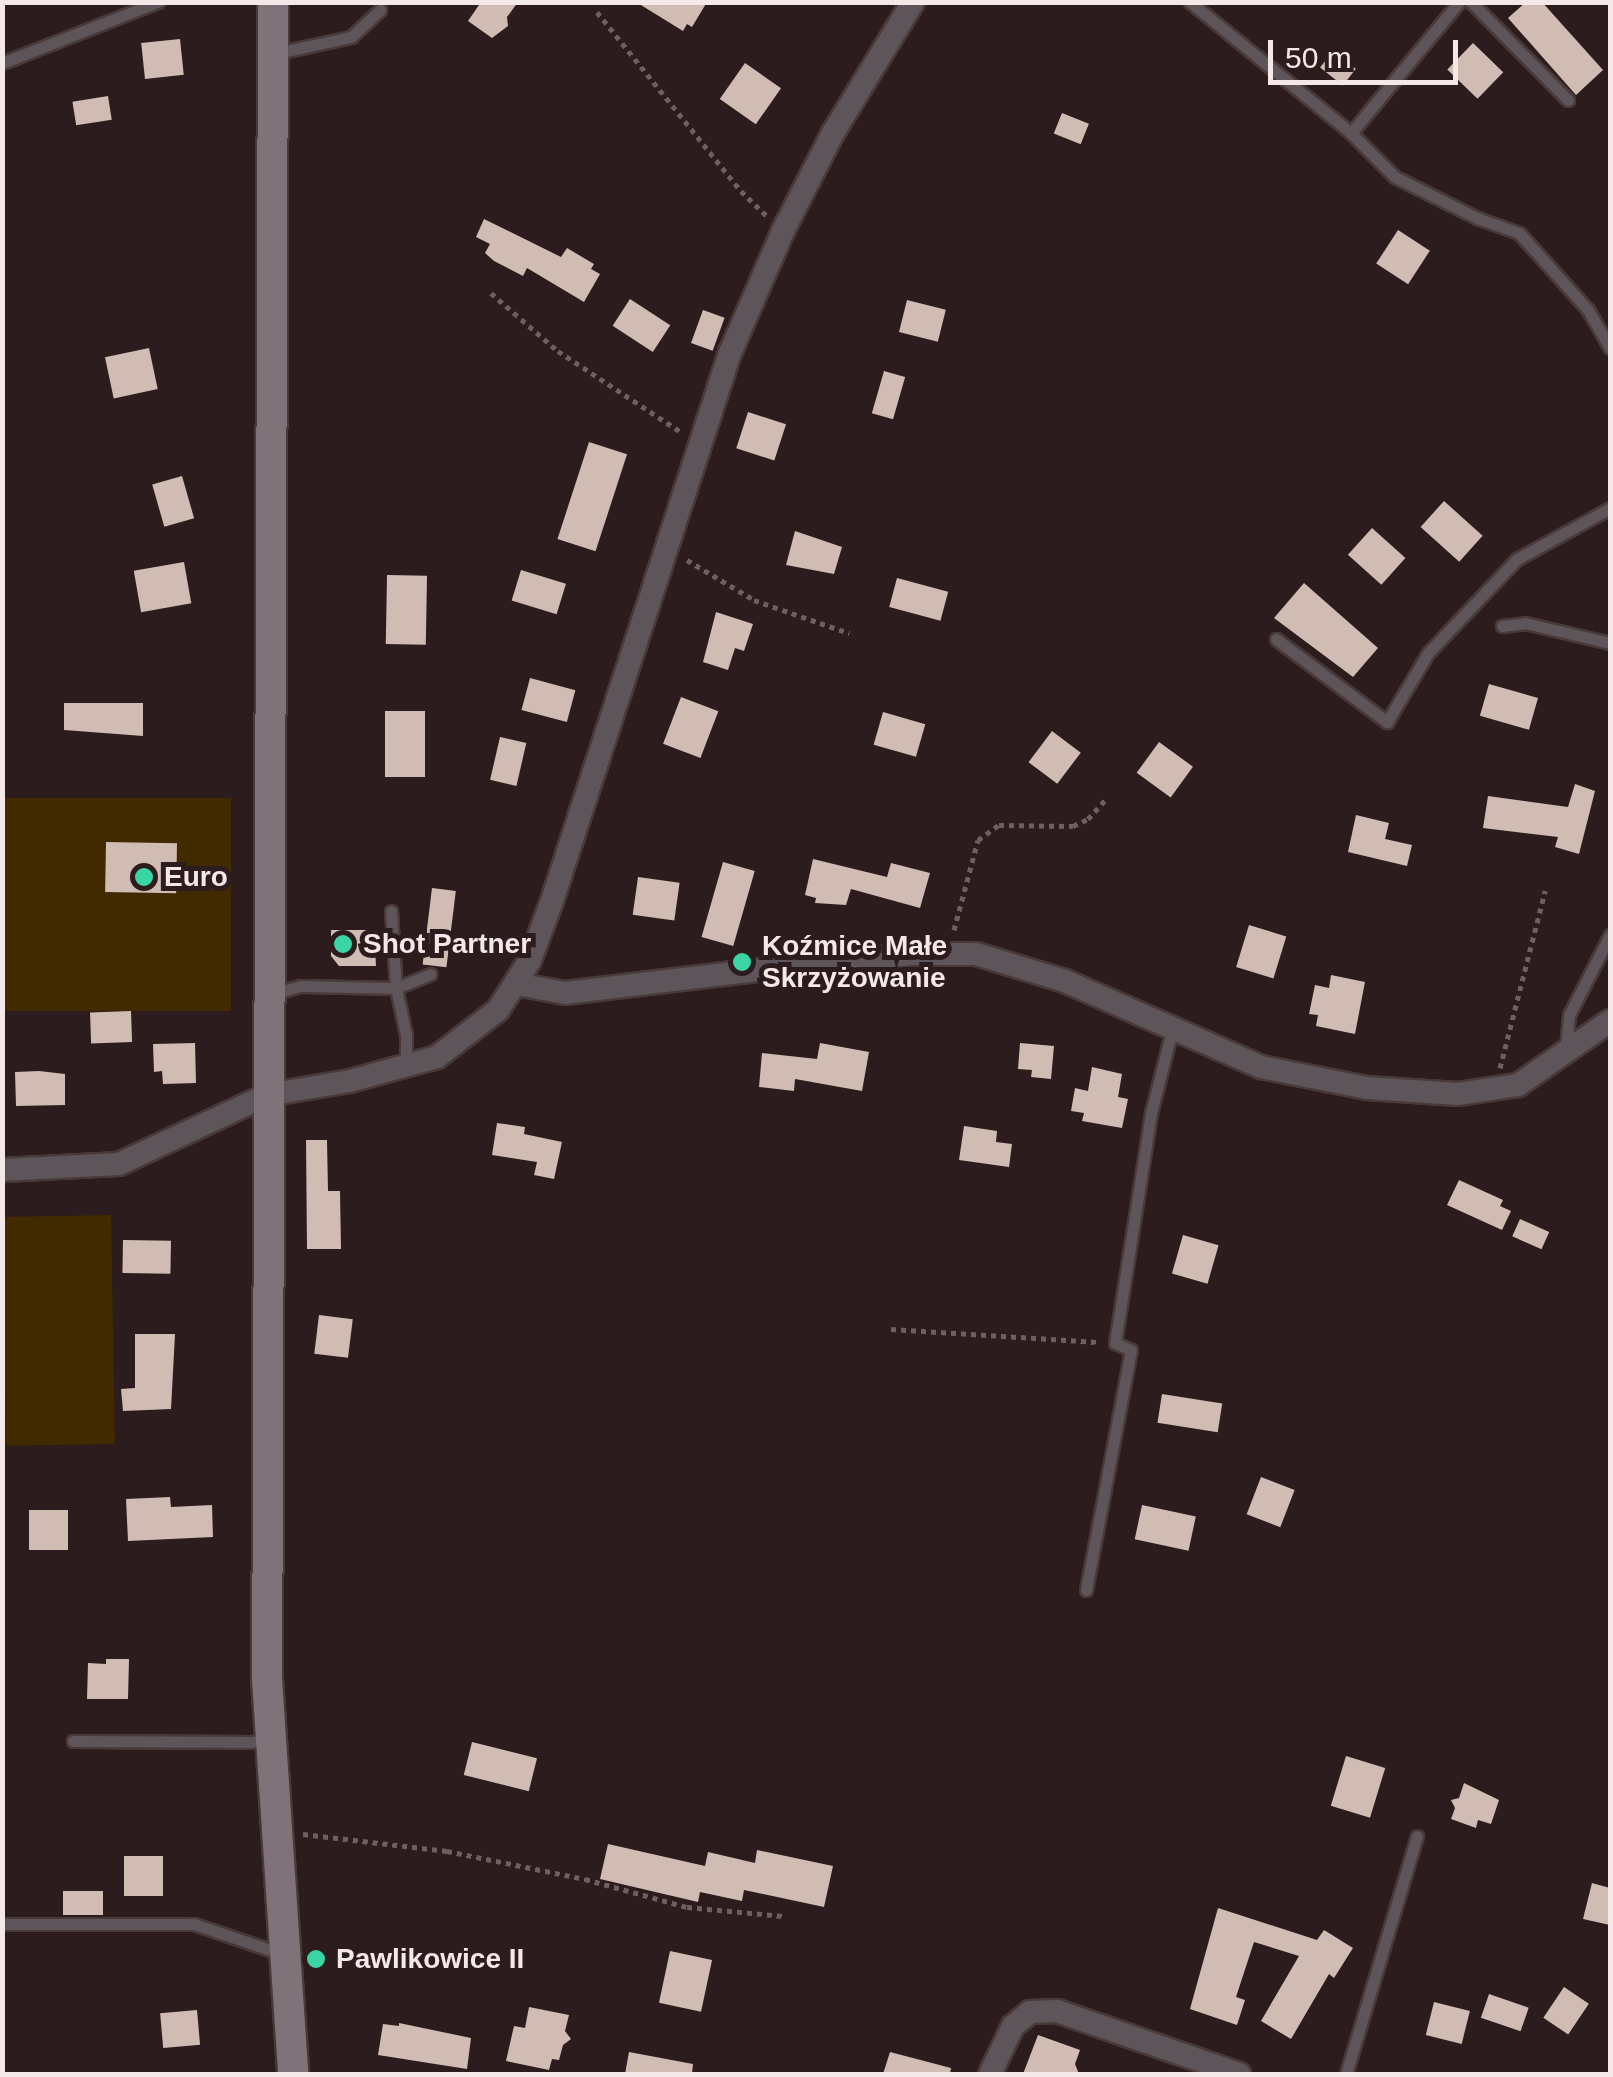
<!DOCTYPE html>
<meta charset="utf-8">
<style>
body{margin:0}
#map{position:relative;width:1613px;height:2077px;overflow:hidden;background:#2d1c1d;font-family:Helvetica,sans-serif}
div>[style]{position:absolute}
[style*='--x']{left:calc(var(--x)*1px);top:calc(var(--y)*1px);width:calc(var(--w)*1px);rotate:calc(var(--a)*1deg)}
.green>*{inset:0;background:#422a00;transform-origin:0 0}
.building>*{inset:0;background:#d1bcb3;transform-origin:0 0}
.path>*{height:5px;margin-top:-2.5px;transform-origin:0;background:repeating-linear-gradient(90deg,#6f5f60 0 5px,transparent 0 10px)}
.roads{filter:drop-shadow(2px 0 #493939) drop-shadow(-2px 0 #493939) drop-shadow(0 2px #493939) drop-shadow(0 -2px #493939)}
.lane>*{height:11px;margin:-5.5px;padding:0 5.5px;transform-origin:5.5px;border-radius:5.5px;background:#5d5559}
.street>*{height:22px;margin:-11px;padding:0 11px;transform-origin:11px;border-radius:11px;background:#5d5559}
.secondary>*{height:30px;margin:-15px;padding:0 15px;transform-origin:15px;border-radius:15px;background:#7f7279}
.dots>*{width:28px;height:28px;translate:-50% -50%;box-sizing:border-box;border:5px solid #2d1c1d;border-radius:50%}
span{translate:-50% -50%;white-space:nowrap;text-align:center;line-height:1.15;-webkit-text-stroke:10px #2d1c1d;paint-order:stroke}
.poi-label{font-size:28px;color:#f5e8e8;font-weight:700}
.left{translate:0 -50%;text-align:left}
.frame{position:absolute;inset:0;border:5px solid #f5e8e8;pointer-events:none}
.scale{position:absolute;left:1268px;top:40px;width:190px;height:45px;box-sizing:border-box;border:5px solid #f5e8e8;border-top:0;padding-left:12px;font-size:30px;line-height:35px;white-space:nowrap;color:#f5e8e8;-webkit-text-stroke:8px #2d1c1d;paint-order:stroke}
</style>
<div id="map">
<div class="green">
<i style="left:2px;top:798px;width:229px;height:213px"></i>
<i style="left:111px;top:1215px;width:229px;height:109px;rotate:89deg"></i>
</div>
<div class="building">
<i style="clip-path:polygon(481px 2px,518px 2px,507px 17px,508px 26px,492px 38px,468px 21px)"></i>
<i style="clip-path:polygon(636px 2px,707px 2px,692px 27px,687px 24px,683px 31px)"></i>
<i style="clip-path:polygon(1526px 2px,1542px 2px,1603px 70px,1576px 95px,1508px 18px)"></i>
<i style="left:180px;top:39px;width:36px;height:39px;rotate:84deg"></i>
<i style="left:1473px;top:43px;width:42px;height:37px;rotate:44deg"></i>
<i style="left:1333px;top:51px;width:29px;height:21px;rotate:38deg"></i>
<i style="left:745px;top:63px;width:44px;height:44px;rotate:35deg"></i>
<i style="left:108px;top:96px;width:24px;height:36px;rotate:81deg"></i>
<i style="left:1062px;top:113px;width:29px;height:22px;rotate:22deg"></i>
<i style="clip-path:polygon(484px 219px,561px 257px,567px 248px,594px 264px,591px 269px,600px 274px,584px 302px,527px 268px,523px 276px,494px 261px,485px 253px,490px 244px,476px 237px)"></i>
<i style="left:1398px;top:230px;width:38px;height:40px;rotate:33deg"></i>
<i style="left:630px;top:299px;width:48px;height:32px;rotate:33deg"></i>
<i style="left:907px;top:300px;width:40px;height:33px;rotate:14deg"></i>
<i style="left:703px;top:310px;width:23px;height:35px;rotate:20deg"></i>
<i style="left:149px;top:348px;width:42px;height:45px;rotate:78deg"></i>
<i style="left:884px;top:371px;width:22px;height:44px;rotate:16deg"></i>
<i style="left:748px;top:412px;width:40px;height:38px;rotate:18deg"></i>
<i style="left:589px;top:442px;width:40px;height:102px;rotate:18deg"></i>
<i style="left:182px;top:476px;width:44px;height:31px;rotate:74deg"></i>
<i style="left:1444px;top:501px;width:52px;height:35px;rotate:42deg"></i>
<i style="left:1372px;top:528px;width:45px;height:36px;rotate:42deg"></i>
<i style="clip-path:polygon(795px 531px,842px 547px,834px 574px,786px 565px)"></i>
<i style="left:184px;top:562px;width:42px;height:51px;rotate:80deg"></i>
<i style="left:521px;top:570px;width:47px;height:32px;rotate:17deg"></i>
<i style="left:387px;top:575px;width:40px;height:69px;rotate:1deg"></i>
<i style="left:897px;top:578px;width:53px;height:30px;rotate:15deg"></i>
<i style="clip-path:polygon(1304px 583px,1378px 648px,1353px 677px,1274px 618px)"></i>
<i style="clip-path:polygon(716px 612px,753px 624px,744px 651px,735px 648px,728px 670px,703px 662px)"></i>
<i style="left:530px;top:678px;width:47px;height:33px;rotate:15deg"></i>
<i style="left:1489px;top:684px;width:51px;height:33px;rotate:16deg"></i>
<i style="left:681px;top:697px;width:40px;height:50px;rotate:21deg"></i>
<i style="clip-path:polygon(64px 703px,143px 703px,143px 736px,64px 730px)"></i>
<i style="left:385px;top:711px;width:40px;height:66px"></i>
<i style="left:883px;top:712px;width:44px;height:34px;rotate:16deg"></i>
<i style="left:1052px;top:731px;width:36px;height:39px;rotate:37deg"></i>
<i style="left:500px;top:737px;width:27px;height:44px;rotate:13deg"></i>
<i style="left:1159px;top:742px;width:42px;height:38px;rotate:36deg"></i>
<i style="clip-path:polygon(1575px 784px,1595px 791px,1579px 854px,1555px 847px,1558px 837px,1483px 828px,1488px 796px,1568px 807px)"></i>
<i style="clip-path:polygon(1356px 815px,1389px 823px,1385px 839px,1412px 845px,1407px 866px,1348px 852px)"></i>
<i style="left:106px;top:842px;width:71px;height:50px;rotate:1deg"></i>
<i style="clip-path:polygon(813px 859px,887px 877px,891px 863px,930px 873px,920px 908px,851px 889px,846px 905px,815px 903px,816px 898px,805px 895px)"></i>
<i style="left:723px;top:862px;width:33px;height:78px;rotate:16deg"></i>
<i style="left:638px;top:877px;width:42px;height:38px;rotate:8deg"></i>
<i style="left:432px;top:888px;width:24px;height:77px;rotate:7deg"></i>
<i style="left:1249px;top:925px;width:39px;height:44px;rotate:17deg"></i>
<i style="clip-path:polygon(331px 930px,374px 930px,376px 966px,339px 966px,331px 956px)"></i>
<i style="clip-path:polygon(1331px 975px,1365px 982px,1355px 1034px,1316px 1026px,1318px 1015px,1309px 1014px,1315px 985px,1329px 988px)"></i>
<i style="left:131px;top:1011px;width:31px;height:41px;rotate:88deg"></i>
<i style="clip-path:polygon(195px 1043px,196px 1083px,163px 1084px,162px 1071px,154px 1072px,153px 1044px)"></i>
<i style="clip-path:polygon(820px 1043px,869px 1052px,862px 1091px,795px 1079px,794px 1091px,759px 1087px,762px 1053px,817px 1059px)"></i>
<i style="clip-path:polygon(1020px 1043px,1054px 1046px,1051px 1079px,1031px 1077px,1032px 1070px,1018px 1069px)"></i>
<i style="clip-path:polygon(1092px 1067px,1122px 1074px,1118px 1097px,1128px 1099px,1122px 1128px,1082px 1121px,1084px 1113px,1071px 1111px,1075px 1088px,1088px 1091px)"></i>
<i style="clip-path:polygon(39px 1071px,65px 1074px,65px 1105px,16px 1106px,15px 1072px)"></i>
<i style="clip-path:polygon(497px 1123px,525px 1127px,524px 1134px,562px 1142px,554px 1179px,534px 1175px,537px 1162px,492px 1155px)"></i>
<i style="clip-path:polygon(964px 1126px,997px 1131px,996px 1142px,1012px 1144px,1009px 1167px,959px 1160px)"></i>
<i style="clip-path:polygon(306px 1140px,327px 1140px,328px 1191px,340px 1191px,341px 1249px,307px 1249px)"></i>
<i style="clip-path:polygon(1459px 1180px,1503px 1200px,1500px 1206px,1511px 1211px,1502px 1230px,1447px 1205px)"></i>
<i style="left:1520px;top:1219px;width:32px;height:19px;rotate:24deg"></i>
<i style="left:1183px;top:1235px;width:37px;height:40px;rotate:16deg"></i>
<i style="left:123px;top:1240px;width:48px;height:33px;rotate:1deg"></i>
<i style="left:319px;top:1315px;width:34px;height:39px;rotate:7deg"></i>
<i style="clip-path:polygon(135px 1334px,175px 1334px,171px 1409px,123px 1411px,121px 1389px,135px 1388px)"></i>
<i style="left:1162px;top:1394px;width:61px;height:29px;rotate:9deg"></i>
<i style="left:1261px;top:1477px;width:36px;height:40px;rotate:21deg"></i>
<i style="clip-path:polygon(170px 1497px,171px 1507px,212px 1505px,213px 1537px,128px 1541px,126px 1499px)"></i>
<i style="left:1142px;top:1505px;width:55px;height:35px;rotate:12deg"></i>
<i style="left:29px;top:1510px;width:39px;height:40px"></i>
<i style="clip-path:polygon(106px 1659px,129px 1659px,128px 1699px,87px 1699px,88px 1663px,106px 1664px)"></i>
<i style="left:472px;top:1742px;width:67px;height:34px;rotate:14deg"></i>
<i style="left:1346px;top:1756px;width:41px;height:52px;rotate:17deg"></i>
<i style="clip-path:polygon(1464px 1783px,1499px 1800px,1491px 1824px,1478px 1820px,1476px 1828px,1451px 1819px,1455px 1808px,1451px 1800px,1459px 1798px)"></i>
<i style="clip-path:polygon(608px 1844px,705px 1866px,708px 1852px,755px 1863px,757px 1850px,833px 1866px,824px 1907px,744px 1890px,742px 1901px,700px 1892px,698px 1902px,600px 1879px)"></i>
<i style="left:124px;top:1856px;width:39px;height:40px"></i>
<i style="clip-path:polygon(1592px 1883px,1610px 1888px,1610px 1925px,1583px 1919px)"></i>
<i style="left:63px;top:1891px;width:40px;height:24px"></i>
<i style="clip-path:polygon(1218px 1908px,1317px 1940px,1324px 1930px,1353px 1948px,1334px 1978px,1329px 1974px,1291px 2039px,1261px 2021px,1299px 1956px,1254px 1942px,1236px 1997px,1245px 2000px,1237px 2025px,1190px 2009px)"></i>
<i style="left:670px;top:1951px;width:43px;height:53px;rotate:12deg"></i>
<i style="left:1564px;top:1987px;width:30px;height:37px;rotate:34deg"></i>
<i style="left:1489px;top:1994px;width:42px;height:25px;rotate:19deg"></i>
<i style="left:1434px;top:2002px;width:37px;height:34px;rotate:14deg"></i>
<i style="clip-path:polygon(529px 2007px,569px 2015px,565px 2031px,571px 2039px,563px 2045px,559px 2060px,552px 2059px,549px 2070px,506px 2061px,514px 2026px,525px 2028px)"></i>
<i style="left:197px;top:2010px;width:35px;height:37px;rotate:85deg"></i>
<i style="clip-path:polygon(399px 2023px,471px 2038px,467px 2069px,378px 2055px,383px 2024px,399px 2026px)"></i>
<i style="clip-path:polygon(1038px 2035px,1080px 2050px,1075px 2064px,1079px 2074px,1023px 2074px)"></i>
<i style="clip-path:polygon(629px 2052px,693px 2064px,692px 2074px,625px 2074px)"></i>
<i style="clip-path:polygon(890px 2052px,951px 2068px,950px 2074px,883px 2074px)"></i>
</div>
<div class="path">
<i style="--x:597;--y:12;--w:230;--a:51.2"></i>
<i style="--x:741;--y:191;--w:35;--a:44"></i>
<i style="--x:491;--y:293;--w:89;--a:40.9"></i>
<i style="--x:558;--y:351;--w:147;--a:33.4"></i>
<i style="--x:687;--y:560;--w:78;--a:30.8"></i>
<i style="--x:754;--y:600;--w:101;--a:19.2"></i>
<i style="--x:954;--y:930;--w:93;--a:-75.1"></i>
<i style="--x:978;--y:840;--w:26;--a:-36"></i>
<i style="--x:999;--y:825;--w:74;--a:0.8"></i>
<i style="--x:1073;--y:826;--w:17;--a:-25"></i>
<i style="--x:1088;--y:819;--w:25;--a:-48"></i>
<i style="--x:1500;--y:1068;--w:183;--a:-75.7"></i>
<i style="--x:891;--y:1329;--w:206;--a:3.6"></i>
<i style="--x:303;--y:1834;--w:145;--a:6.7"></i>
<i style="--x:447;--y:1851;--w:141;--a:11.5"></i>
<i style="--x:585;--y:1879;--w:106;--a:15.4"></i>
<i style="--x:687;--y:1907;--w:96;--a:5.4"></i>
</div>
<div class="roads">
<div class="lane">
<i style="--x:1190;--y:2;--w:208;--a:39.1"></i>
<i style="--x:1351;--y:133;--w:62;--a:45"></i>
<i style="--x:1395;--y:177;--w:92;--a:26.6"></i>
<i style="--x:1477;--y:218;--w:45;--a:19.7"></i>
<i style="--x:1519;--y:233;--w:103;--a:48.1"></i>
<i style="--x:1588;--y:310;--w:44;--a:59.9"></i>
<i style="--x:1471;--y:2;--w:138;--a:45.3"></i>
<i style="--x:277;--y:53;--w:76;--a:-12.2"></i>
<i style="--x:351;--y:37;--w:40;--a:-43"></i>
<i style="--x:2;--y:63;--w:168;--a:-21.4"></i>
<i style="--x:1351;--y:133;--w:170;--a:-50.5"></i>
<i style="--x:1502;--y:626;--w:23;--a:-7"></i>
<i style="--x:1525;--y:623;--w:87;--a:13.2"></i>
<i style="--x:1276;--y:639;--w:139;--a:36.8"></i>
<i style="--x:1387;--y:722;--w:80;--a:-59.3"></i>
<i style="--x:1428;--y:653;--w:129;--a:-46.6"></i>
<i style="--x:1517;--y:559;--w:106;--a:-28.7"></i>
<i style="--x:272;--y:994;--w:29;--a:-16"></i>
<i style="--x:300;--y:986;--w:96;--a:1.2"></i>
<i style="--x:396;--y:988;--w:77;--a:-93.7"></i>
<i style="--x:1566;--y:1049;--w:34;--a:-85"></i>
<i style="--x:1569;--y:1015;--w:90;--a:-62.9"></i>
<i style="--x:406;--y:1065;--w:30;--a:-90"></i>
<i style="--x:406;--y:1035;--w:48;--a:-102"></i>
<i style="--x:396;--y:988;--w:37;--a:-22"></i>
<i style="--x:1086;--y:1590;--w:244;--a:-79.4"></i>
<i style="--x:1131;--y:1350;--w:17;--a:-156"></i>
<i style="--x:1115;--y:1343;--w:233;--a:-81.1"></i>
<i style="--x:1151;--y:1113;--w:86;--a:-75.8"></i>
<i style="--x:73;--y:1741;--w:179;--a:0.3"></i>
<i style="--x:252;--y:1742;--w:18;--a:-13"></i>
<i style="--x:2;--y:1924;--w:192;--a:0"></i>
<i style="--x:194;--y:1924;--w:93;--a:18.8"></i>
<i style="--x:1346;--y:2074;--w:248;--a:-73.4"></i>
</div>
<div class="street">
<i style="--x:516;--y:984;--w:50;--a:10.4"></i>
<i style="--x:565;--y:993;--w:263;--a:-6.8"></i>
<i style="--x:826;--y:962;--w:86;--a:-5.3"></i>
<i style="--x:912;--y:954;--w:64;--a:0"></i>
<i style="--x:976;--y:954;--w:93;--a:16.9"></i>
<i style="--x:1065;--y:981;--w:214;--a:23.7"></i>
<i style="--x:1261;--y:1067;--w:108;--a:11.2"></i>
<i style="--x:1367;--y:1088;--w:91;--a:3.8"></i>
<i style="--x:1458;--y:1094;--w:61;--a:-8.5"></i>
<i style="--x:1518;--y:1085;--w:112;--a:-34.8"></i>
<i style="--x:2;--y:1170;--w:117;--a:-2.9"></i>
<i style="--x:119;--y:1164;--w:163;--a:-25"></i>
<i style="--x:267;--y:1095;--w:84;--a:-9.6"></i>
<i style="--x:350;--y:1081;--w:90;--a:-15.4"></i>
<i style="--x:437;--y:1057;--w:77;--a:-37.6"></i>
<i style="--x:498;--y:1010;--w:59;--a:-57.4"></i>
<i style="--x:530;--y:960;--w:63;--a:-69.6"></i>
<i style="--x:552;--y:901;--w:576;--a:-72.01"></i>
<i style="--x:730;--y:353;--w:133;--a:-66.5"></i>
<i style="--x:783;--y:231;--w:110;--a:-63"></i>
<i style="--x:833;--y:133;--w:153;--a:-58.6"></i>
<i style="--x:990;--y:2074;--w:53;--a:-64.4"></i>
<i style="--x:1013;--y:2026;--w:22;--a:-39"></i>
<i style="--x:1030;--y:2012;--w:27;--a:-2"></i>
<i style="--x:1057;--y:2011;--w:193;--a:19.1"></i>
</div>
<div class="secondary">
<i style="--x:273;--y:2;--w:1677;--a:90.2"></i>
<i style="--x:267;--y:1679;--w:396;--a:86.2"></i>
</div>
</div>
<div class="dots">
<i style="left:144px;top:877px;background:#3ad4a5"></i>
<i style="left:343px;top:944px;background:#3ad4a5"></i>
<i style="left:742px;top:962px;background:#3ad4a5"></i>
<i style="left:316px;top:1959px;background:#3ad4a5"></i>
</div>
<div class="poi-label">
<span class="left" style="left:164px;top:877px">Euro</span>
<span class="left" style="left:363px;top:944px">Shot Partner</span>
<span class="left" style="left:762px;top:962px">Koźmice Małe<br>Skrzyżowanie</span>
<span class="left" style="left:336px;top:1959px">Pawlikowice II</span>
</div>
<div class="frame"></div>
<div class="scale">50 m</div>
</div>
